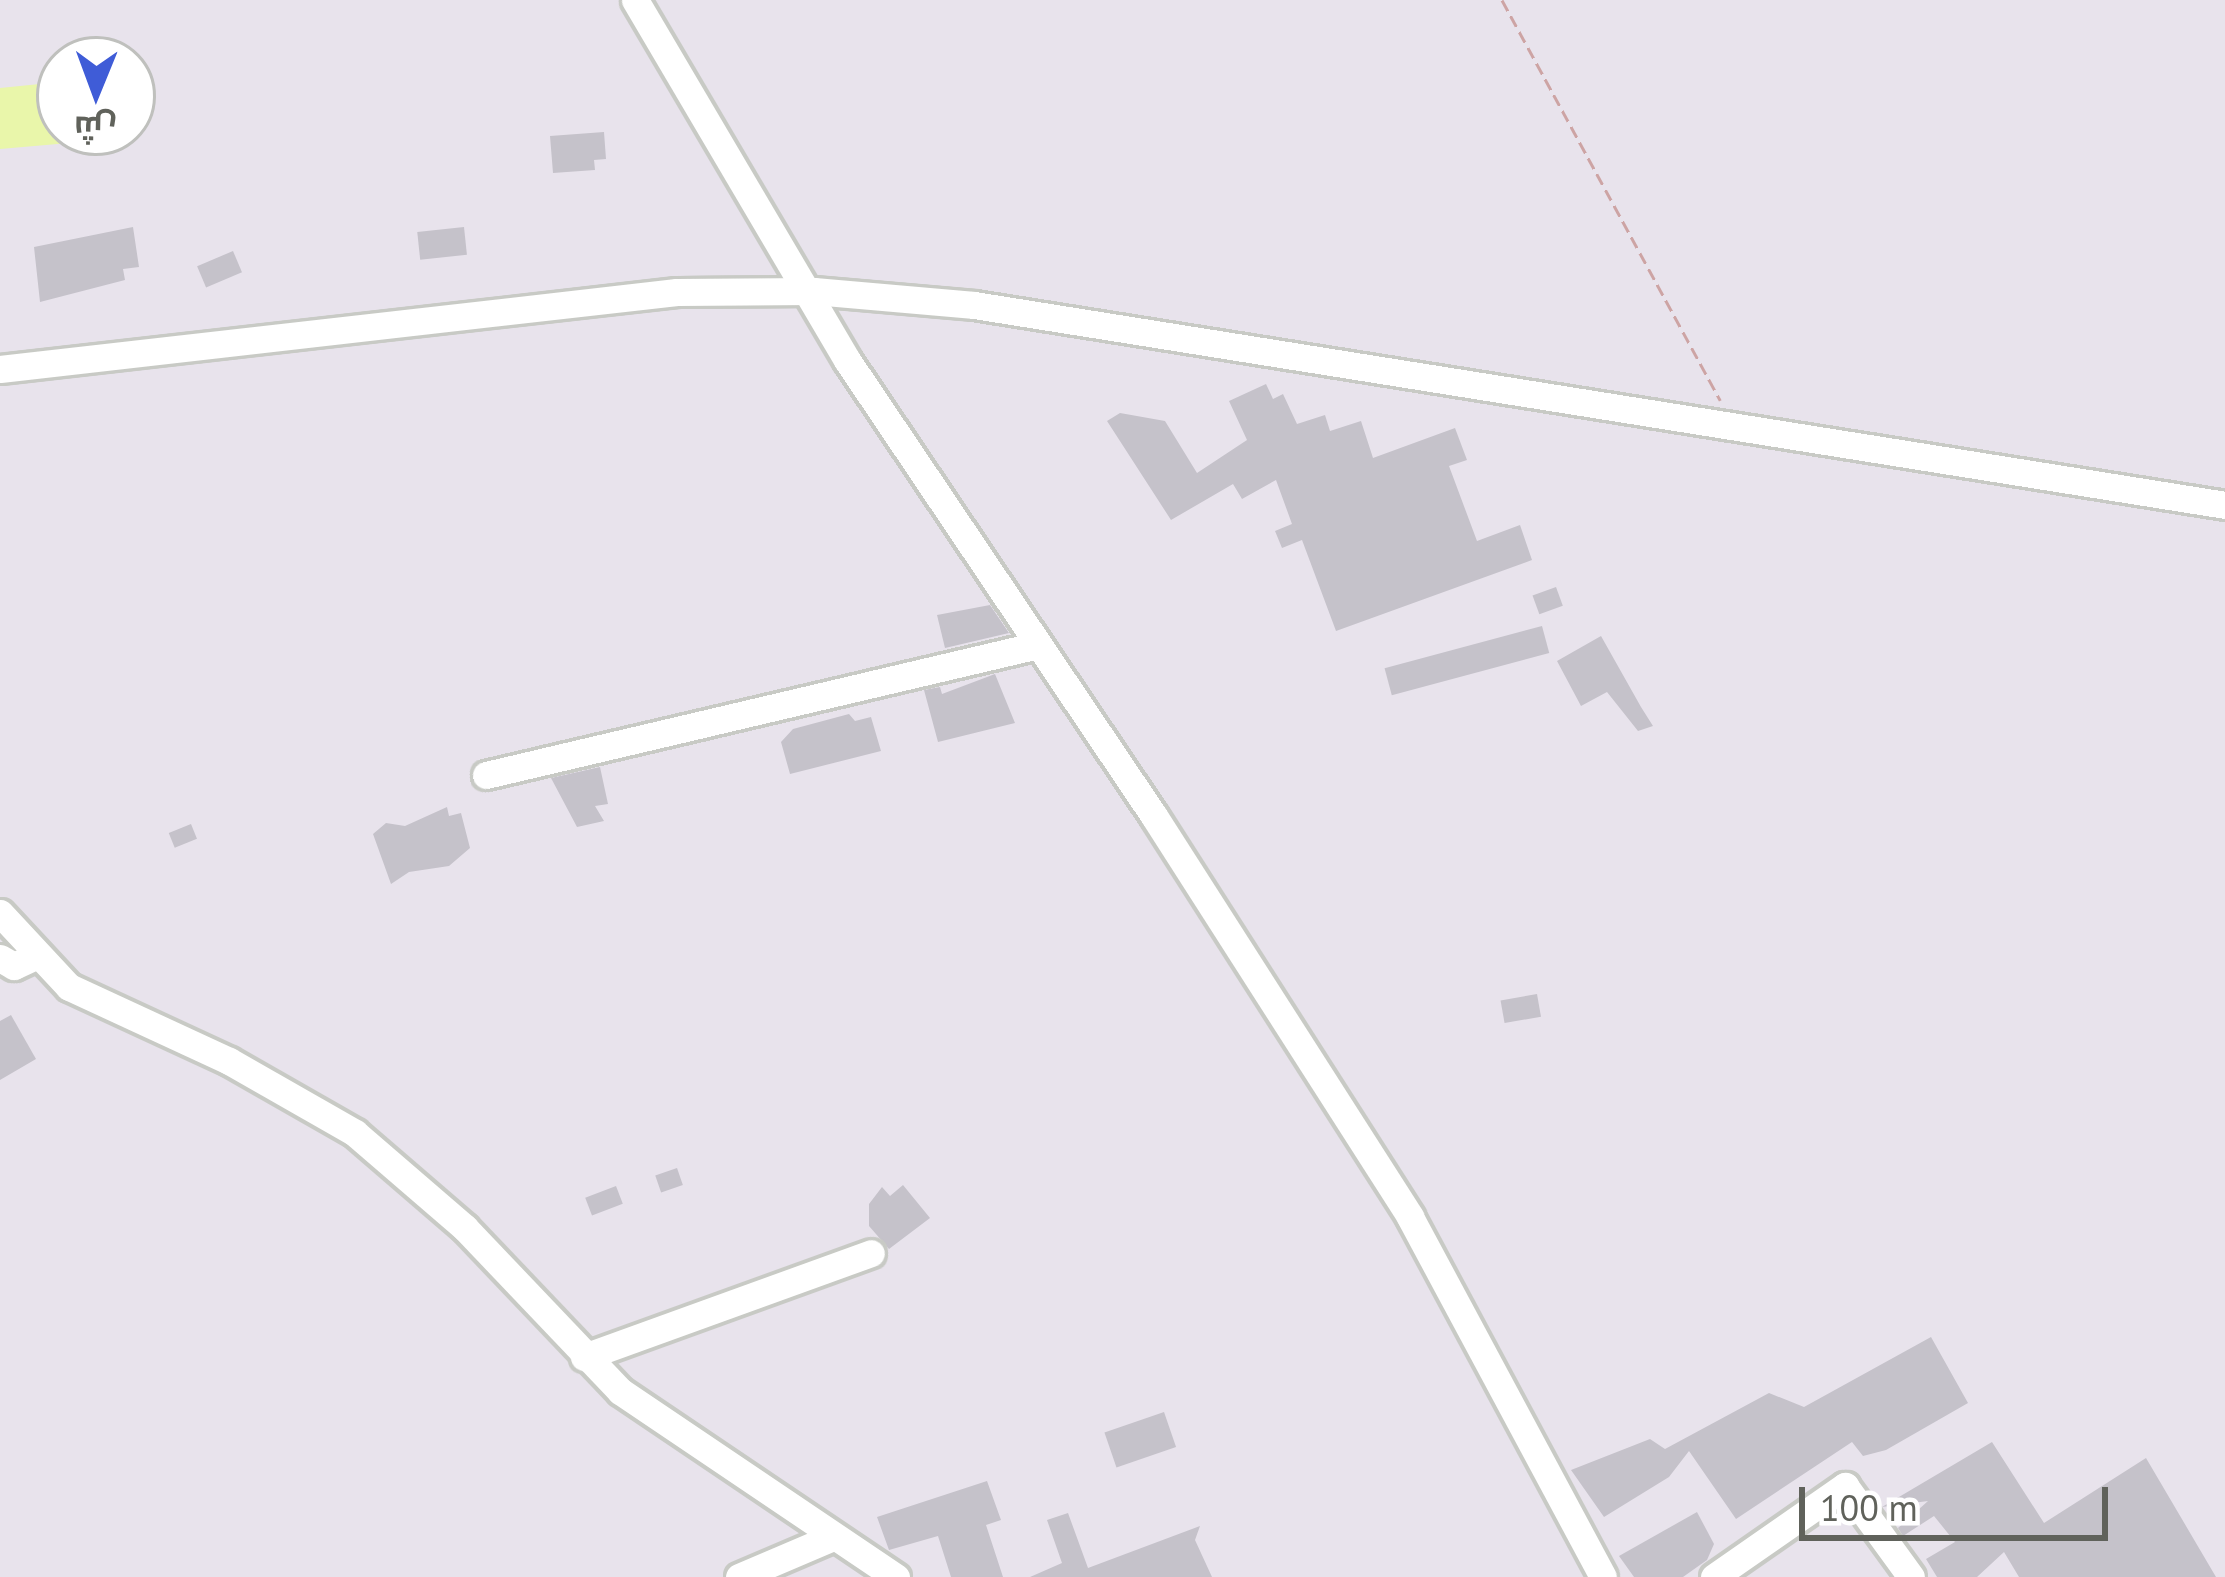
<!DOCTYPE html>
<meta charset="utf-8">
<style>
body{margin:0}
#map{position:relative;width:2225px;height:1577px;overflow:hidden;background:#e8e3ec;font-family:"PT Sans",Cairo,sans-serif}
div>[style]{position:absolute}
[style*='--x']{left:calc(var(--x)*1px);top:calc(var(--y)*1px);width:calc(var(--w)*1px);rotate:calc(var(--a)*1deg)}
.water>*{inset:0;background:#e9f6aa}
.building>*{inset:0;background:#c5c2ca;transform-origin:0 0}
.path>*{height:3px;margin-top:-1.5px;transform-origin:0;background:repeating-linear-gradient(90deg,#cda4a4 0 12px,transparent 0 18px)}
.roads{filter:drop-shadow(3px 0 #c8cac5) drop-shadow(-3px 0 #c8cac5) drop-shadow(0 3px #c8cac5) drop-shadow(0 -3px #c8cac5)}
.minor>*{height:27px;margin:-13.5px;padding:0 13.5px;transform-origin:13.5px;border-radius:13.5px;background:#fff}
span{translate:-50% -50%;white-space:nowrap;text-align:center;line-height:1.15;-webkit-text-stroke:12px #fff;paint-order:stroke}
.north{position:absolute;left:36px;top:36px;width:120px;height:120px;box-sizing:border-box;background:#fff;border:3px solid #bfc0bd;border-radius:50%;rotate:181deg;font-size:33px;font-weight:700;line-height:48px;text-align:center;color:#60625b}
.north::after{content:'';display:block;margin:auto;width:42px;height:54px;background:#3f5cd7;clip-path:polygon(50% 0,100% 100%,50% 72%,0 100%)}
.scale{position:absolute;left:1799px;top:1487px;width:309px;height:54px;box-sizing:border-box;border:6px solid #60625b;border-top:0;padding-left:15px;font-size:36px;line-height:42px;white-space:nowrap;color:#60625b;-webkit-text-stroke:9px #fff;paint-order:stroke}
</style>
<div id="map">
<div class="water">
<i style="clip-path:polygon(60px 82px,60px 132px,91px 132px,92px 141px,0 149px,0 88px)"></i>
</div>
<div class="building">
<i style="clip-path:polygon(604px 132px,606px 159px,594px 160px,595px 170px,553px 173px,550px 136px)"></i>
<i style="clip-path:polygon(133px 227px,139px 267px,123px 269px,125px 280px,40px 302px,34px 247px)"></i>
<i style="left:464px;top:227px;width:28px;height:47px;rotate:84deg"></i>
<i style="left:233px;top:251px;width:23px;height:39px;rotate:67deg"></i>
<i style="clip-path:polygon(1266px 384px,1273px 399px,1283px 394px,1297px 424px,1325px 415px,1330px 431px,1361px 421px,1373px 458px,1455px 428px,1467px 460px,1449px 466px,1477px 541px,1520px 525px,1532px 560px,1336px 631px,1302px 540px,1282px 548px,1275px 531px,1292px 524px,1276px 480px,1242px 499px,1233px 484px,1171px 520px,1107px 421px,1120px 413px,1165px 421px,1197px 473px,1247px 440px,1229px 401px)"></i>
<i style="left:1556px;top:587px;width:20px;height:25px;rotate:70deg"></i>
<i style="clip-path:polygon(990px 605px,1009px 633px,945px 648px,937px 615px)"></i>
<i style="left:1542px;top:626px;width:28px;height:163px;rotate:75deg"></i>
<i style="clip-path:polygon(1601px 636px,1641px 707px,1653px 726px,1638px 731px,1607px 692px,1581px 706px,1557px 661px)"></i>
<i style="clip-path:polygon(995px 674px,1015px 723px,938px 742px,924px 690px,940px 687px,942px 694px)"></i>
<i style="clip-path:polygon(849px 714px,855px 721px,871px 717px,881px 751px,790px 774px,781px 742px,793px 729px)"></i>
<i style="clip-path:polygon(600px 767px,608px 804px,595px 806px,604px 821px,577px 827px,551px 778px)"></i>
<i style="clip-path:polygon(447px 807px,449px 816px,461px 813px,470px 848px,449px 866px,409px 872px,391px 884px,373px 834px,386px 823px,405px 826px)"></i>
<i style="left:191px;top:824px;width:16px;height:24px;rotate:68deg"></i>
<i style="left:1537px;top:994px;width:23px;height:37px;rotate:80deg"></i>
<i style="clip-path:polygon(11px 1015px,36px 1059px,0 1080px,0 1021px)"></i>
<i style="left:677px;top:1168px;width:18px;height:23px;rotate:71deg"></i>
<i style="clip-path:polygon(903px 1185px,930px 1218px,889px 1249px,869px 1226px,869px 1204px,882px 1187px,890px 1196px)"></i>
<i style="left:616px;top:1186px;width:19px;height:33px;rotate:69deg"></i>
<i style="clip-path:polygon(1931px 1337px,1968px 1403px,1886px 1450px,1863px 1456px,1852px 1442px,1736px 1519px,1689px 1451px,1669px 1477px,1604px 1517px,1571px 1470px,1650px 1439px,1665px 1449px,1769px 1393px,1804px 1407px)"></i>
<i style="left:1164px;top:1412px;width:37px;height:63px;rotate:71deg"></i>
<i style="clip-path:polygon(1992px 1442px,2044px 1523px,2146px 1458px,2216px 1577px,2019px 1577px,2004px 1552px,1977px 1577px,1937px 1577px,1926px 1559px,1955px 1542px,1934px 1516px,1903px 1536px,1898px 1528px,1928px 1501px,1882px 1507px)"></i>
<i style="clip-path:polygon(987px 1481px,1001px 1520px,986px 1525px,1003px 1577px,951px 1577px,938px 1536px,889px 1550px,877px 1517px)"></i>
<i style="clip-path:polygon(1697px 1512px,1714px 1544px,1707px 1560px,1683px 1577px,1634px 1577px,1619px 1556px)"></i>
<i style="clip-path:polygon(1068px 1513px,1088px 1568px,1200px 1526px,1195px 1540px,1212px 1577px,1030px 1577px,1062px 1563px,1047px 1520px)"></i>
</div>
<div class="path">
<i style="--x:1502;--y:0;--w:456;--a:61.4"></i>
</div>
<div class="roads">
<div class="minor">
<i style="--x:635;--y:0;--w:418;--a:59.5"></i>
<i style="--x:847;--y:360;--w:550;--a:56.05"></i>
<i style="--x:1154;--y:816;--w:476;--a:57.4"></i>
<i style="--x:1410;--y:1217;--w:408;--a:61.8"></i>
<i style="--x:0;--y:369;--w:681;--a:-6.49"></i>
<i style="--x:677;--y:292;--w:137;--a:-0.4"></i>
<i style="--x:814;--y:291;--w:161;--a:5"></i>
<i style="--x:974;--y:305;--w:1267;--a:9.08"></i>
<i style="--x:486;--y:775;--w:563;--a:-13.25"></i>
<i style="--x:0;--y:913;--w:101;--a:47"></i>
<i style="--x:69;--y:987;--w:176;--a:24.8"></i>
<i style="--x:229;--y:1061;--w:145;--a:29.7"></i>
<i style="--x:355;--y:1133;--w:145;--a:40.8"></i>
<i style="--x:465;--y:1228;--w:225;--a:46.4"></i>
<i style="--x:620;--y:1391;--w:333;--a:34"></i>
<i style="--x:0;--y:958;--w:16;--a:30"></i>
<i style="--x:14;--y:966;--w:23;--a:-25"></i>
<i style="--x:584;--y:1357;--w:305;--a:-19.9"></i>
<i style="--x:739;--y:1577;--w:102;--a:-23.1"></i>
<i style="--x:1714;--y:1577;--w:160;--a:-34.8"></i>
<i style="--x:1845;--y:1486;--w:112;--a:54"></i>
</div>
</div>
<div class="north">ش</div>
<div class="scale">100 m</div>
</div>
